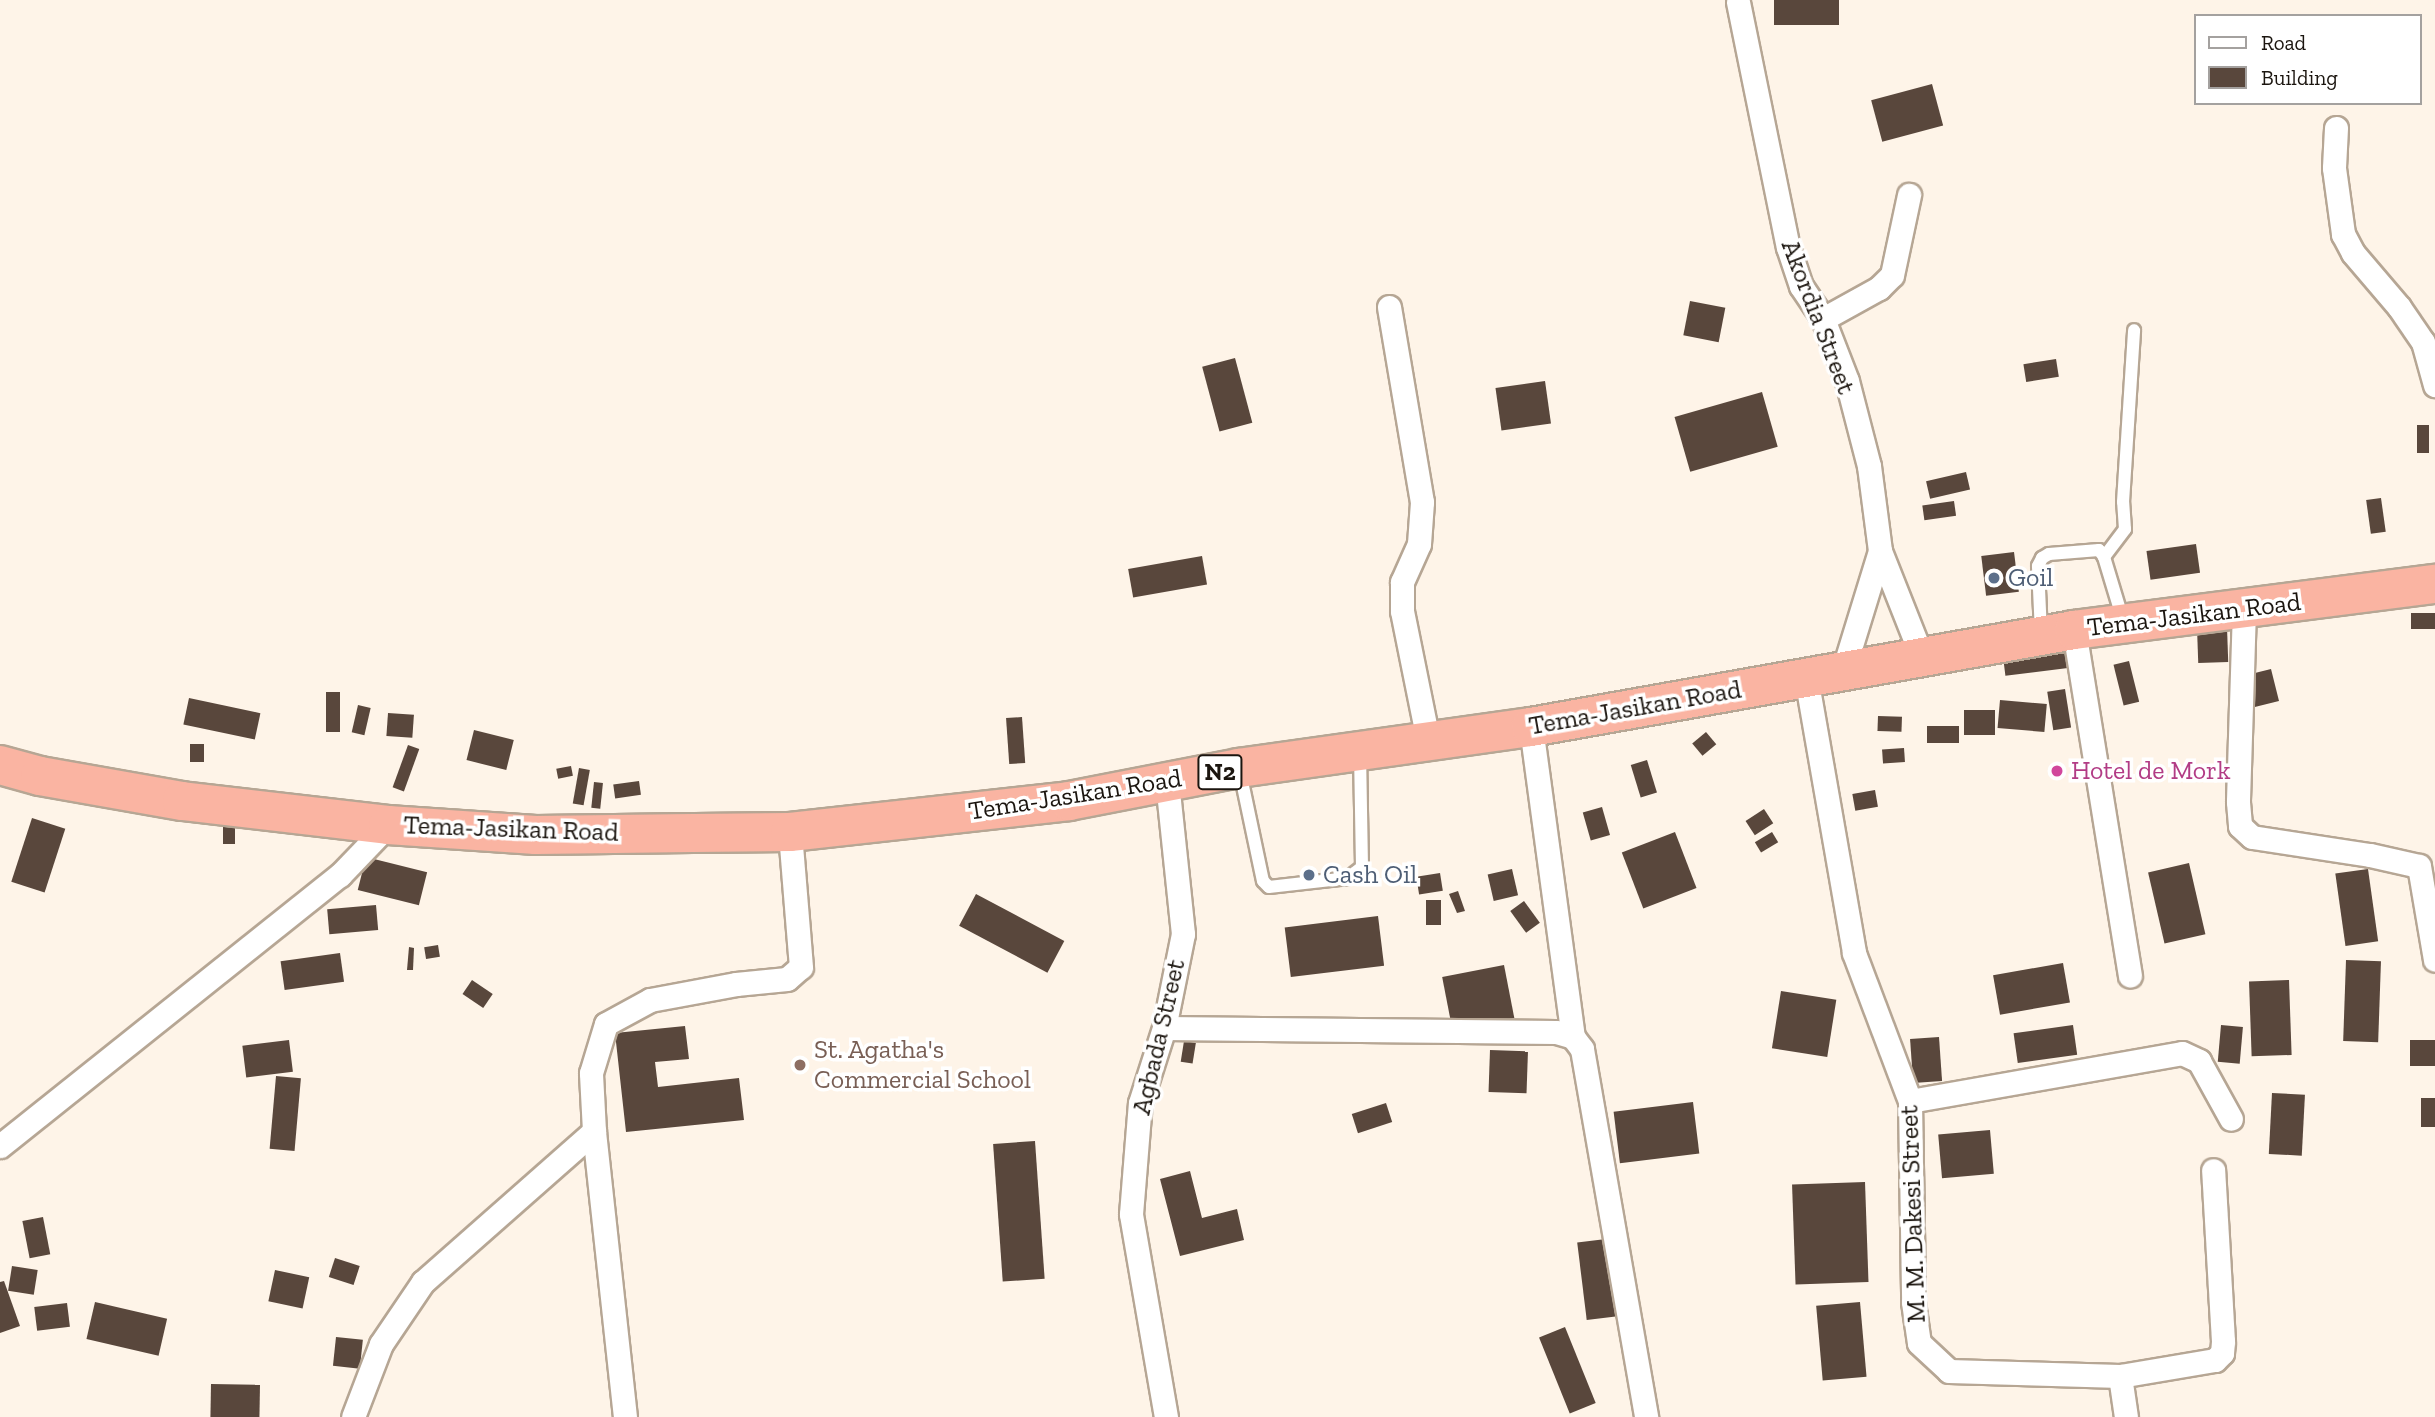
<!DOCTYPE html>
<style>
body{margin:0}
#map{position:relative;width:2435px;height:1417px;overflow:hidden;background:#fef4e8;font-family:"Zilla Slab",serif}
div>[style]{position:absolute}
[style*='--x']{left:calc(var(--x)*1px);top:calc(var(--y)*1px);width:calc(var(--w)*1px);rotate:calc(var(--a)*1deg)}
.building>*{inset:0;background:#59473c;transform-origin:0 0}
.roads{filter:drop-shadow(2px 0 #b6a694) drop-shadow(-2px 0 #b6a694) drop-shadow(0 2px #b6a694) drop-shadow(0 -2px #b6a694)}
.service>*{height:12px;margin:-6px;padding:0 6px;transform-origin:6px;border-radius:6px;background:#fff}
.minor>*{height:23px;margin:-11.5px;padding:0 11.5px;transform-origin:11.5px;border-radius:11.5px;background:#fff}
.trunk>*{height:38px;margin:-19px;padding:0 19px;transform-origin:19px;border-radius:19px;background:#fab4a2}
.dots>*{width:19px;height:19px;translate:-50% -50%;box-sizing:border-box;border:4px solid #fff;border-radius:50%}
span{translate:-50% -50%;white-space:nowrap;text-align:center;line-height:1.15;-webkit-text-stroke:7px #fff;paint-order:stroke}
.shield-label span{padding:2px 5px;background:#fff;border:2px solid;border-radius:5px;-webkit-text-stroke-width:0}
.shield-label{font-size:24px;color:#1b150f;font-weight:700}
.street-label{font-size:26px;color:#1b150f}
.service-label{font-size:26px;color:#4e5e75}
.left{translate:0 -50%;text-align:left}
.hotel-label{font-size:26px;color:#b23c85}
.education-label{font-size:26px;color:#785e54}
.legend{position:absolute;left:2194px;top:14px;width:228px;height:91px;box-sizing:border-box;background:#fff;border:2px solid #a4a19f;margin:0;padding:9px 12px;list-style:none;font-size:21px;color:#1b150f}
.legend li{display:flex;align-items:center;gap:14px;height:35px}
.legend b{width:35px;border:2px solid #a4a19f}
</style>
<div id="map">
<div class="building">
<i style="left:1774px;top:0;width:65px;height:25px"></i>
<i style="left:1932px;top:84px;width:43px;height:63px;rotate:75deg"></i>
<i style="left:1690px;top:301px;width:36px;height:35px;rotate:11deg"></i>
<i style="left:1235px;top:358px;width:67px;height:34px;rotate:75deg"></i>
<i style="left:2056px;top:359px;width:18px;height:33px;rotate:81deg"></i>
<i style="left:1545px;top:381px;width:43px;height:50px;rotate:82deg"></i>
<i style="left:1762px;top:392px;width:57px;height:91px;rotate:74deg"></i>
<i style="left:2417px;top:425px;width:12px;height:28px"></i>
<i style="left:1966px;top:472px;width:18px;height:41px;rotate:77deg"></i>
<i style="left:2381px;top:498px;width:34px;height:15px;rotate:82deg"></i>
<i style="left:1954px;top:501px;width:15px;height:32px;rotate:82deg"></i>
<i style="left:2196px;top:544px;width:29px;height:50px;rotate:82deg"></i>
<i style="left:2014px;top:552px;width:40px;height:33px;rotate:83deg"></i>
<i style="left:1202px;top:556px;width:29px;height:75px;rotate:80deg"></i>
<i style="left:2435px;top:613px;width:16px;height:24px;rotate:90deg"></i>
<i style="left:2227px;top:627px;width:35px;height:30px;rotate:88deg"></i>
<i style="left:2067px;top:644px;width:24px;height:65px;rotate:83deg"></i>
<i style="left:2129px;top:661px;width:42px;height:16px;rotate:76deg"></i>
<i style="left:2271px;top:669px;width:33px;height:27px;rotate:76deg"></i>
<i style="left:2065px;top:689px;width:39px;height:18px;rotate:81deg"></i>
<i style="left:326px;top:692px;width:14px;height:40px"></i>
<i style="left:189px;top:698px;width:73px;height:27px;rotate:12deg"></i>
<i style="left:2000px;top:700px;width:47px;height:28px;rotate:5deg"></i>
<i style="left:358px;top:705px;width:13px;height:28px;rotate:13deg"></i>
<i style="left:1964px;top:710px;width:31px;height:25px"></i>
<i style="left:388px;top:713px;width:26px;height:23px;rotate:4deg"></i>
<i style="left:1878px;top:716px;width:24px;height:15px;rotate:2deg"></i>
<i style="left:1022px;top:717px;width:46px;height:16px;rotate:86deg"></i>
<i style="left:1927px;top:726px;width:32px;height:17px"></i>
<i style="left:474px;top:730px;width:41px;height:31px;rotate:14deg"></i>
<i style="left:1706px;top:732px;width:16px;height:18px;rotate:50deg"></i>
<i style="left:190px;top:744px;width:14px;height:18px"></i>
<i style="left:408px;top:745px;width:12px;height:45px;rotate:20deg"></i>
<i style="left:1904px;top:748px;width:14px;height:22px;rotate:86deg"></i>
<i style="left:1647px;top:760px;width:34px;height:17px;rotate:73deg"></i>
<i style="left:571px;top:766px;width:10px;height:15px;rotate:79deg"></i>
<i style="left:579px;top:768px;width:11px;height:36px;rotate:10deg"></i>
<i style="left:639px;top:781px;width:14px;height:26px;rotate:82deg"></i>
<i style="left:594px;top:782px;width:9px;height:26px;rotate:6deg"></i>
<i style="left:1875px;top:790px;width:17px;height:23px;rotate:80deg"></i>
<i style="left:1602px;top:807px;width:29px;height:20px;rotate:74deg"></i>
<i style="left:1764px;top:809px;width:17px;height:22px;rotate:57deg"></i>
<i style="left:32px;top:818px;width:35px;height:67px;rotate:18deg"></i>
<i style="left:223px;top:824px;width:12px;height:20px"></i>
<i style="left:1675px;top:832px;width:60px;height:57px;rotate:69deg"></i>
<i style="left:1772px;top:832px;width:12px;height:20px;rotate:59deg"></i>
<i style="left:366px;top:857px;width:63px;height:34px;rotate:14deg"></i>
<i style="left:2189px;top:863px;width:73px;height:42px;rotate:77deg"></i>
<i style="left:1512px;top:869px;width:27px;height:25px;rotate:77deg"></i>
<i style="left:2368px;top:869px;width:73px;height:33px;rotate:82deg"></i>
<i style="left:1440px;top:873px;width:18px;height:24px;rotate:81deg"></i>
<i style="clip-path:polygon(1458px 891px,1465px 911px,1457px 913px,1449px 894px)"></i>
<i style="left:976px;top:894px;width:100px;height:36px;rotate:28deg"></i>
<i style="left:1426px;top:900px;width:15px;height:25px"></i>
<i style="left:1524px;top:901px;width:27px;height:17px;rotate:54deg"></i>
<i style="left:376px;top:905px;width:25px;height:49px;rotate:85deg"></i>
<i style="left:1378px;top:916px;width:50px;height:94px;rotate:83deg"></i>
<i style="left:438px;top:945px;width:12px;height:14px;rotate:81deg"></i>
<i style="clip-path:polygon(409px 947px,414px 948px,413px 970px,407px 970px)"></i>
<i style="left:340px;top:953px;width:29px;height:60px;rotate:82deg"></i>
<i style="left:2346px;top:960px;width:35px;height:81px;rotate:2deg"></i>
<i style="left:2063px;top:963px;width:40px;height:71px;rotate:80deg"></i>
<i style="left:1504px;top:965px;width:54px;height:63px;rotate:79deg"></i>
<i style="left:472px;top:980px;width:25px;height:17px;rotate:34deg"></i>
<i style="left:2289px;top:980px;width:75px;height:40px;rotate:88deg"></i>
<i style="left:1781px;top:991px;width:56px;height:58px;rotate:9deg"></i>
<i style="left:2073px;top:1025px;width:30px;height:60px;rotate:82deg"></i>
<i style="left:2221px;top:1025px;width:22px;height:37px;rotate:5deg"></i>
<i style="clip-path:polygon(685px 1026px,689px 1059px,655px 1062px,658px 1087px,739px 1078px,744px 1120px,626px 1132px,615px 1033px)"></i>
<i style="left:1939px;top:1037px;width:44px;height:29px;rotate:86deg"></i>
<i style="left:289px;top:1040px;width:32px;height:47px;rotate:83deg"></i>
<i style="left:2410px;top:1040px;width:25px;height:26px"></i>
<i style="left:1184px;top:1041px;width:12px;height:21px;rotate:9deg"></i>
<i style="left:1490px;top:1050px;width:38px;height:42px;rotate:2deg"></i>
<i style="left:276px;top:1076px;width:25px;height:73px;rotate:5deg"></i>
<i style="left:2272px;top:1093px;width:33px;height:61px;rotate:3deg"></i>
<i style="left:2421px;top:1098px;width:14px;height:29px"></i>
<i style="left:1693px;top:1102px;width:52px;height:80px;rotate:83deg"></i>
<i style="left:1386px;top:1103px;width:20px;height:36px;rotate:72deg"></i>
<i style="left:1990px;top:1130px;width:44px;height:52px;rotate:85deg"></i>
<i style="left:1035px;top:1141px;width:138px;height:42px;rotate:86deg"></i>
<i style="clip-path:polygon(1190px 1171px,1202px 1218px,1237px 1209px,1244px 1240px,1180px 1256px,1160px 1179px)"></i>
<i style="left:1865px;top:1182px;width:100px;height:73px;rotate:88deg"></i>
<i style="left:43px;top:1217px;width:38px;height:21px;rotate:79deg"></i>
<i style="left:1606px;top:1239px;width:78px;height:29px;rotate:83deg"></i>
<i style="left:335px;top:1258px;width:26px;height:20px;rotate:18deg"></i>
<i style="left:12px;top:1266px;width:26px;height:25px;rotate:9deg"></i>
<i style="left:275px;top:1270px;width:35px;height:32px;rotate:12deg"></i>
<i style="clip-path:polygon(4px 1281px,20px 1326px,0 1333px,0 1282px)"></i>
<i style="left:95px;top:1302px;width:74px;height:38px;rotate:13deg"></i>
<i style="left:1860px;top:1302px;width:75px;height:44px;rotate:85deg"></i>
<i style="left:67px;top:1303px;width:24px;height:33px;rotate:83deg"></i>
<i style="left:1565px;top:1327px;width:82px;height:28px;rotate:68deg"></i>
<i style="left:336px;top:1337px;width:27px;height:29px;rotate:6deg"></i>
<i style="left:211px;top:1384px;width:49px;height:33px;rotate:1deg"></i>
</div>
<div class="roads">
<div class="service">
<i style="--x:2104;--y:557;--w:35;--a:-53"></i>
<i style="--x:2125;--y:529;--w:27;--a:-94"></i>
<i style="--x:2123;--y:502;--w:172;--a:-86.3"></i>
<i style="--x:2041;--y:633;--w:67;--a:-92.6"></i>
<i style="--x:2038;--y:566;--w:9;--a:-63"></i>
<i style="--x:2042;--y:558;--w:8;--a:-30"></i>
<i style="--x:2049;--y:554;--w:50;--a:-4.6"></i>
<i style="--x:2099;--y:550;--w:9;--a:54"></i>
<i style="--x:2104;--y:557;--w:66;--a:73.2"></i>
<i style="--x:1240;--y:772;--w:111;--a:78.1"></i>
<i style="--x:1263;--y:881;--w:8;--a:45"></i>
<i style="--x:1269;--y:887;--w:80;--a:-6.5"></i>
<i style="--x:1348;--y:878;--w:18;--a:-38"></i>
<i style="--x:1362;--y:867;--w:111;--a:-91"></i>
</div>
<div class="minor">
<i style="--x:1738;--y:2;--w:250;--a:78.5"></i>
<i style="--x:1788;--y:247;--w:41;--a:71.6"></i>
<i style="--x:1801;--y:286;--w:40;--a:56"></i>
<i style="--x:1823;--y:319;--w:66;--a:68.8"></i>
<i style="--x:1847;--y:381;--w:88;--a:75.5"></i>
<i style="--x:1869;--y:466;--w:86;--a:82.6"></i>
<i style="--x:1880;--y:551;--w:126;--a:107.1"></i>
<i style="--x:2336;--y:128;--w:40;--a:92.9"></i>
<i style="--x:2334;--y:168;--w:67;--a:82.2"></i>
<i style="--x:2343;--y:234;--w:21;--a:62"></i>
<i style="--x:2353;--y:253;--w:71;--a:49.6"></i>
<i style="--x:2399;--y:307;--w:42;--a:55.6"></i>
<i style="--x:2423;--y:342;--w:45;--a:74.4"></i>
<i style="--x:1389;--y:307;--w:198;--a:80.4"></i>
<i style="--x:1422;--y:502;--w:42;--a:94.1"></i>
<i style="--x:1419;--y:544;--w:42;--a:114.1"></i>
<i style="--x:1402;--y:582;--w:29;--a:90"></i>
<i style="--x:1402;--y:611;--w:132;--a:78.6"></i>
<i style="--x:1823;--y:319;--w:64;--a:-29"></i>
<i style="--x:1879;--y:288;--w:18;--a:-45"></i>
<i style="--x:1892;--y:275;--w:82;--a:-78"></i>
<i style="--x:1880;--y:551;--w:114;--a:68.4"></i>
<i style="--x:2244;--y:609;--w:193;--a:91.8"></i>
<i style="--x:2238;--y:802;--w:24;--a:85"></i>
<i style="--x:2240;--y:826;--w:16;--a:43"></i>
<i style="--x:2252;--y:837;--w:119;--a:8.7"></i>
<i style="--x:2370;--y:855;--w:50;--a:12.7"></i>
<i style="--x:2419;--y:866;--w:95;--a:80.3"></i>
<i style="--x:2074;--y:630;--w:350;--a:80.8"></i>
<i style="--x:1806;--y:677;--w:280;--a:80.1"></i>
<i style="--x:1854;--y:953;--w:158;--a:69.3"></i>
<i style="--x:1910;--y:1101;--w:201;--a:89.1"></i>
<i style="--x:1913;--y:1302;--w:41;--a:81.7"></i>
<i style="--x:1919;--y:1343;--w:41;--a:43"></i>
<i style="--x:1949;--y:1371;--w:171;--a:1.7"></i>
<i style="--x:2120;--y:1376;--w:96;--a:-9.6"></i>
<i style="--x:2215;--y:1360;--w:10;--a:-45"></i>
<i style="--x:2222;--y:1353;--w:12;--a:-85"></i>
<i style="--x:2223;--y:1341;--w:171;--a:-93.3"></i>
<i style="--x:1531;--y:727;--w:313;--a:82.3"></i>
<i style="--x:1164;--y:1028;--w:392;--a:0.6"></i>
<i style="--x:1556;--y:1032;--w:18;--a:16"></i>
<i style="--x:1573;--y:1037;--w:15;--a:53"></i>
<i style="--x:1582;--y:1049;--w:374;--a:80.1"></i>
<i style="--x:1910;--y:1101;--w:276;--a:-10"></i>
<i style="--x:2182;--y:1053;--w:19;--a:25"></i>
<i style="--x:2199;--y:1061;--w:66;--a:61.1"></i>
<i style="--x:0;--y:1146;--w:435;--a:-38.6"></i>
<i style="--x:340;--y:875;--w:69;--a:-46.2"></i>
<i style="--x:2120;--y:1376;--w:41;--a:81.7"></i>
<i style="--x:353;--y:1417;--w:78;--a:-69"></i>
<i style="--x:381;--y:1344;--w:75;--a:-55.9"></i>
<i style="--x:423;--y:1282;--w:228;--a:-41.4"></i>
<i style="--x:625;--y:1417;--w:288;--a:-96.2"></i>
<i style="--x:594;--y:1131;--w:58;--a:-93"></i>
<i style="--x:591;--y:1073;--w:51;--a:-73"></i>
<i style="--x:606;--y:1024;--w:50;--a:-28.6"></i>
<i style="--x:650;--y:1000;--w:87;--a:-10.5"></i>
<i style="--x:736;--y:984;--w:51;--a:-5.6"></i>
<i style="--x:787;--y:979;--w:18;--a:-41"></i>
<i style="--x:801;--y:967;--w:135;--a:-94.7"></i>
<i style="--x:1166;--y:1417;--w:206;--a:-99.8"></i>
<i style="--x:1131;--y:1214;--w:111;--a:-85.4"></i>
<i style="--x:1140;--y:1103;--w:79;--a:-72.3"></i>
<i style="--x:1164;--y:1028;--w:96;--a:-78.6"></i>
<i style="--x:1183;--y:934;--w:154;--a:-96"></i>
</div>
<div class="trunk">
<i style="--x:0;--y:765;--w:41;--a:15.4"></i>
<i style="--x:40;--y:776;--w:144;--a:10"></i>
<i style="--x:182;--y:801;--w:207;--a:6.6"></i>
<i style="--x:388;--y:825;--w:148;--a:3.9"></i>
<i style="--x:536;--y:835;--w:254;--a:-0.7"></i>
<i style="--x:790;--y:832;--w:281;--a:-6.3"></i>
<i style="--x:1069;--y:801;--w:173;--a:-11"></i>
<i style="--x:1239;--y:768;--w:295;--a:-8"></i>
<i style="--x:1531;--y:727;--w:552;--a:-10.13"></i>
<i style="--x:2074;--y:630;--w:364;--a:-7.3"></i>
</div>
</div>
<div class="dots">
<i style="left:1994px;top:578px;background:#5c6f8a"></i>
<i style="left:2057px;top:771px;background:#d1479c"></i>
<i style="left:1309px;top:875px;background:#5c6f8a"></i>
<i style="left:800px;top:1065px;background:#8d6e63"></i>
</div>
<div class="shield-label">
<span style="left:1220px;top:772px">N2</span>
</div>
<div class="street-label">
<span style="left:1818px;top:317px;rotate:69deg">Akordia Street</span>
<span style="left:2194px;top:615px;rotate:-7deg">Tema-Jasikan Road</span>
<span style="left:1635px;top:708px;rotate:-10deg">Tema-Jasikan Road</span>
<span style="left:1075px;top:795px;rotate:-9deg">Tema-Jasikan Road</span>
<span style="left:511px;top:829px;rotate:2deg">Tema-Jasikan Road</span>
<span style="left:1159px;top:1037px;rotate:-77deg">Agbada Street</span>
<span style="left:1913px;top:1214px;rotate:-92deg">M. M. Dakesi Street</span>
</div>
<div class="service-label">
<span class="left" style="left:2008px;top:578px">Goil</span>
<span class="left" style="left:1323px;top:875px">Cash Oil</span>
</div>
<div class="hotel-label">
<span class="left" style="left:2071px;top:771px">Hotel de Mork</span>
</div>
<div class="education-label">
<span class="left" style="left:814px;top:1065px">St. Agatha's<br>Commercial School</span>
</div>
<ul class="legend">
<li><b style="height:9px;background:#fff"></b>Road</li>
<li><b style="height:19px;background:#59473c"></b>Building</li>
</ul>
</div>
